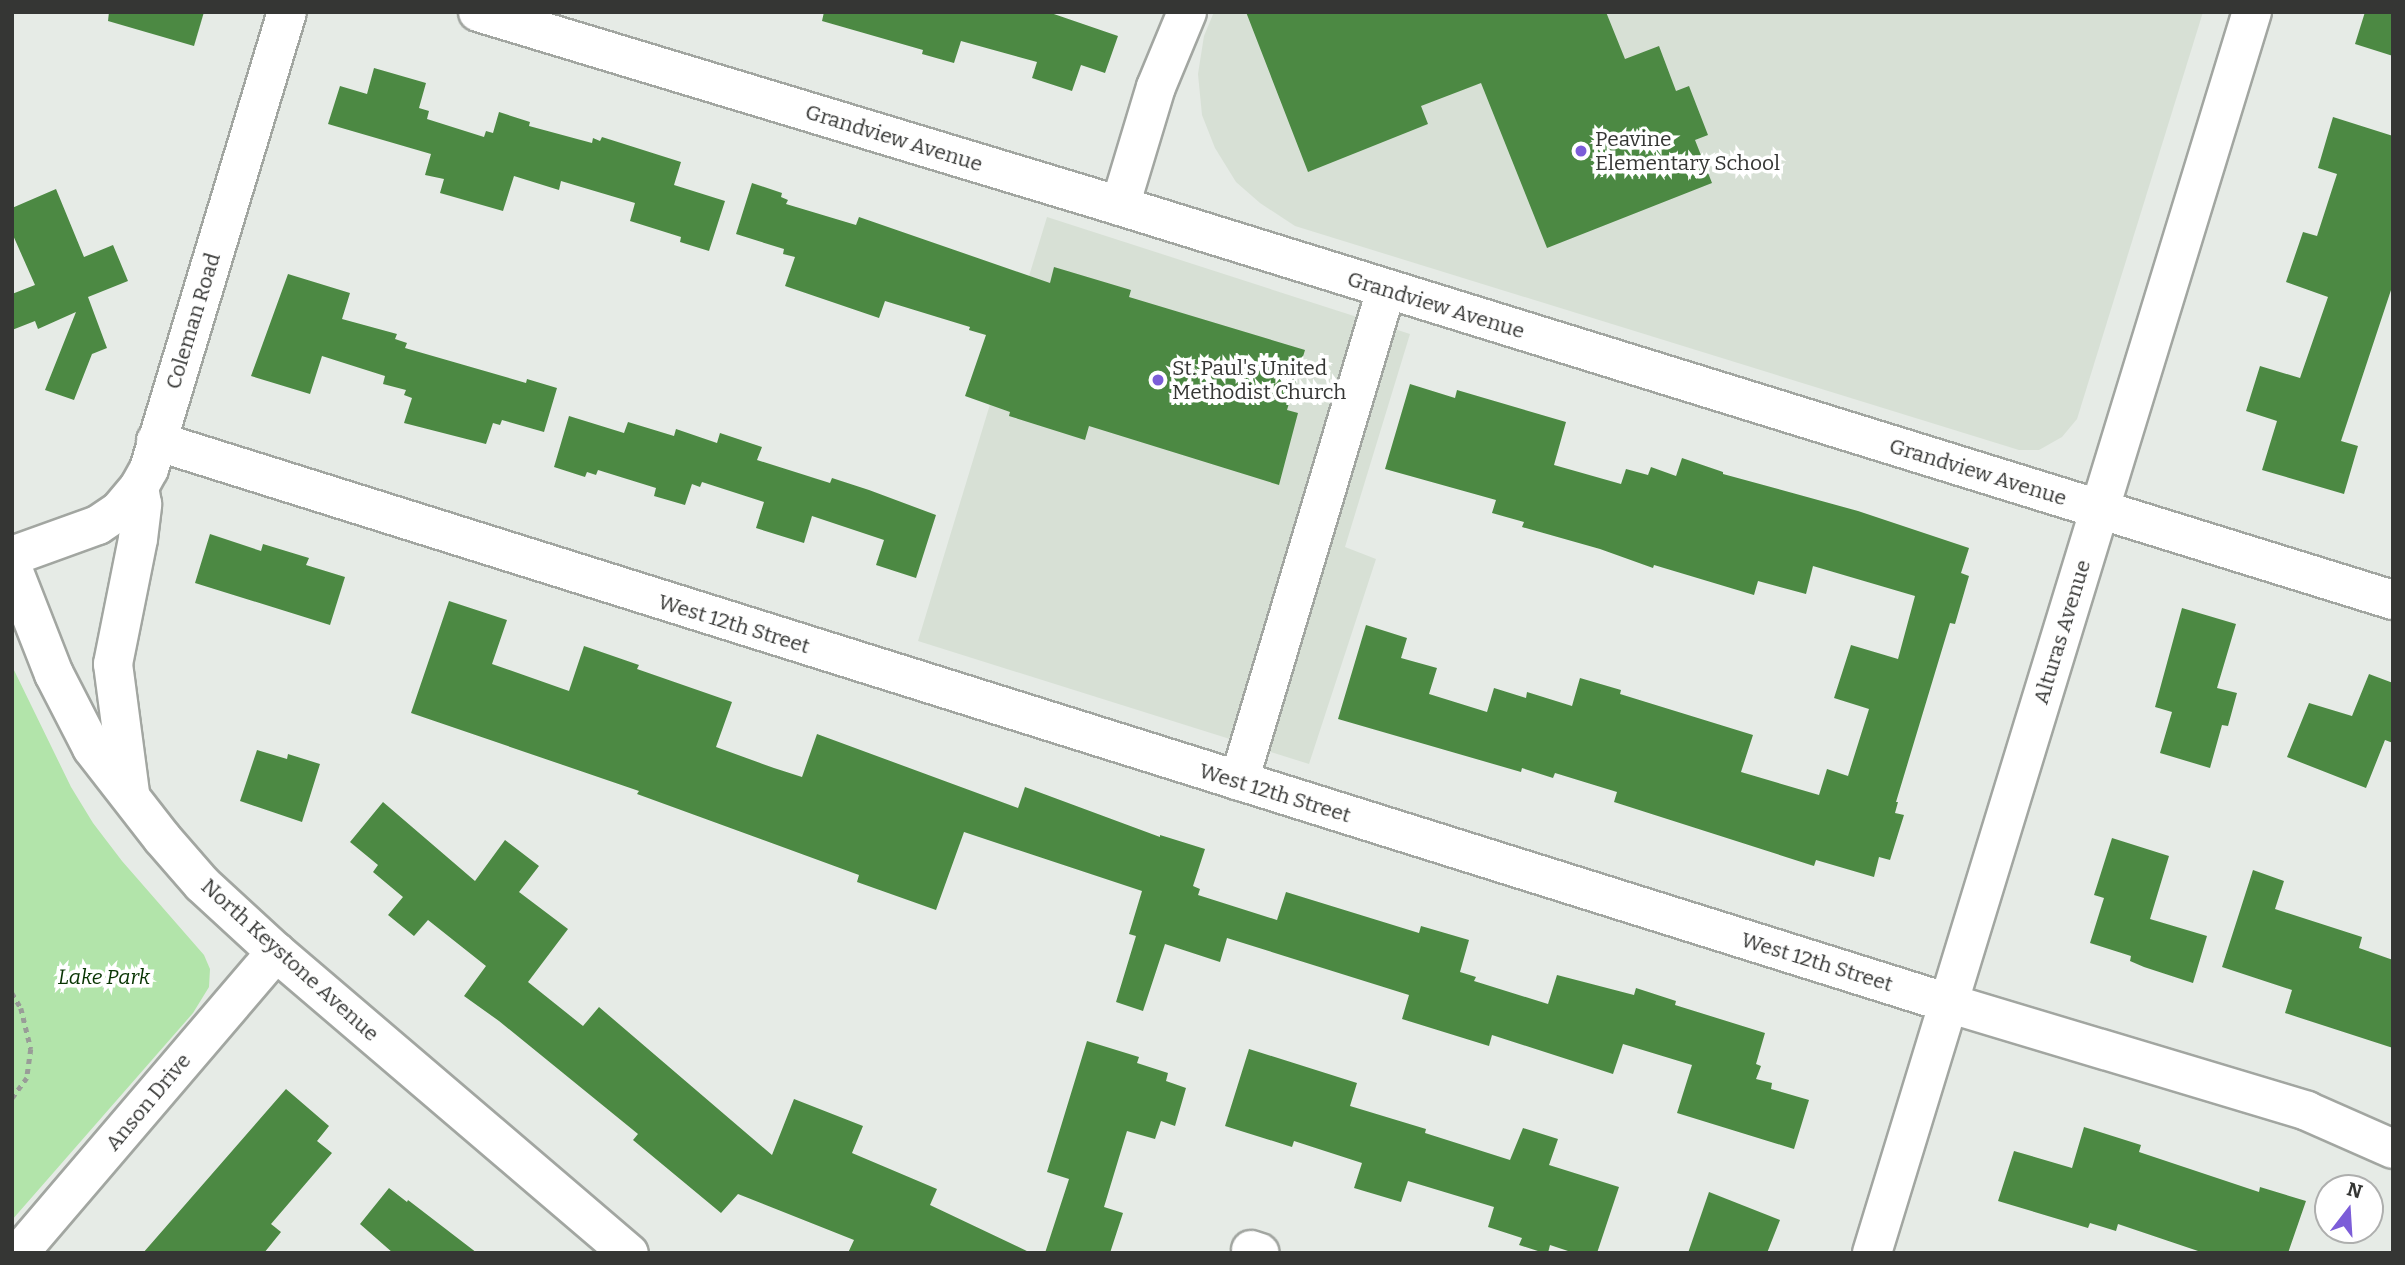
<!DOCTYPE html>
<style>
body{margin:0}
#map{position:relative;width:2405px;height:1265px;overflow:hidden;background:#e6ebe6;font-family:Bitter,serif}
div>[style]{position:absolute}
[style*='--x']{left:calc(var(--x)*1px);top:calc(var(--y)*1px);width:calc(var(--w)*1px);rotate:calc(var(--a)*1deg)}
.built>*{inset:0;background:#d7e0d5}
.green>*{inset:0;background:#b2e4aa}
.building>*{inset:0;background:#4c8943}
.path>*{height:4.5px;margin-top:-2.25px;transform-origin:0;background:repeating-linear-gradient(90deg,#999c98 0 5px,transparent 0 10px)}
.roads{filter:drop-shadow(2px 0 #a2a6a1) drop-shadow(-2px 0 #a2a6a1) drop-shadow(0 2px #a2a6a1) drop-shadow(0 -2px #a2a6a1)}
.minor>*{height:38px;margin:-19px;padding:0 19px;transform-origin:19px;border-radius:19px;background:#fff}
.dots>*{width:19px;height:19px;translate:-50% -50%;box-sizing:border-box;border:4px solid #fff;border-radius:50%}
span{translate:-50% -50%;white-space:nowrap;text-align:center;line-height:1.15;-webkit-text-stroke:7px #fff;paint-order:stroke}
.street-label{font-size:21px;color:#353634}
.poi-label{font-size:21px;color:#353634}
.left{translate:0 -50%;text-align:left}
.park-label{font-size:21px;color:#093503;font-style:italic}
.frame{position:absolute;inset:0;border:14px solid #353634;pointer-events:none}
.north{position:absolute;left:2314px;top:1174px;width:70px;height:70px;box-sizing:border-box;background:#fff;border:2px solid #aeafae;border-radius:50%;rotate:17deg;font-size:19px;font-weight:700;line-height:28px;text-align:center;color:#353634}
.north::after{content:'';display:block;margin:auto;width:24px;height:32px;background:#7c5dd8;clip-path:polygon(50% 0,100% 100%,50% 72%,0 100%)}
</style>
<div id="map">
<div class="built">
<i style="clip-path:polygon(1214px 12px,2203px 12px,2077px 419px,2062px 437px,2039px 450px,2019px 450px,1295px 226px,1260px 203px,1236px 182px,1215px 148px,1202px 115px,1198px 74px,1204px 36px)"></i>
<i style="clip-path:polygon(1047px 217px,1410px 334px,1345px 547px,1376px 559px,1309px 764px,918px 641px)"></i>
</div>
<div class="green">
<i style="clip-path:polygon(12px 666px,71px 787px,93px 823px,122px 861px,204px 955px,210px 969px,209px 987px,193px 1013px,12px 1220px)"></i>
</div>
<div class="building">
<i style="clip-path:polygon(109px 12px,204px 12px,194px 46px,108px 21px)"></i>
<i style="clip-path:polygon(824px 12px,1048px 12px,1118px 36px,1105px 73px,1081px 65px,1072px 91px,1032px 78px,1037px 62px,961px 41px,954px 63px,922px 54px,923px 50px,822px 21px)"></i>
<i style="clip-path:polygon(1246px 12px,1606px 12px,1625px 59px,1659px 46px,1676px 91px,1689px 86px,1708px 135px,1695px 140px,1712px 183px,1547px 248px,1481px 83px,1421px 106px,1428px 124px,1308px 172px)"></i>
<i style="clip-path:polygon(2365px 12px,2393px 12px,2393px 56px,2355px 44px)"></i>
<i style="clip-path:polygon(374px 68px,426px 83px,419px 108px,429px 111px,427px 119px,484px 137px,486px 131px,493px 133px,499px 112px,530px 122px,529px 126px,592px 143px,593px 138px,600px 141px,602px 137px,681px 162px,674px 185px,725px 201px,709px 251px,680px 242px,681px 237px,630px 221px,635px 203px,561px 181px,559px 190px,514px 176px,503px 211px,440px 193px,444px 179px,425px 175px,431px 154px,328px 124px,340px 86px,367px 94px)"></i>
<i style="clip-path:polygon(2333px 117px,2393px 136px,2393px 284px,2341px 441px,2358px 446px,2344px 494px,2262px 470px,2277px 421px,2246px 411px,2260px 366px,2300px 378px,2328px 297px,2286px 282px,2303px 232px,2317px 236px,2337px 174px,2318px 168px)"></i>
<i style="clip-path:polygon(752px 183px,782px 193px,781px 197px,788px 200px,786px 204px,856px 225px,859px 217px,1050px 283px,1054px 267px,1131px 290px,1129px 297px,1305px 350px,1287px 410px,1298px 413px,1279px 485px,1089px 426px,1085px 440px,1009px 416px,1010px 412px,965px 396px,986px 335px,969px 330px,970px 327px,885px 301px,879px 318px,785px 286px,795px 257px,783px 254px,784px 249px,736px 234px)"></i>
<i style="clip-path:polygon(56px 189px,84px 257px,113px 245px,128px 281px,88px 297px,107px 348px,92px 354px,74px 400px,45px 390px,76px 312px,38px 329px,35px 321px,12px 330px,12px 294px,35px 285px,12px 233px,12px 208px)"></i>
<i style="clip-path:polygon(288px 274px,350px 293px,342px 319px,397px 334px,395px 339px,407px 343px,405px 348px,526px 383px,527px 379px,557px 388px,544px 432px,502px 420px,500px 425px,493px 423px,486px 444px,404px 423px,412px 398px,404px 395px,406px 390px,383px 384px,385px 376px,322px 356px,310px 394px,251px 376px)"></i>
<i style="clip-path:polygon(1410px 384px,1455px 398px,1457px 390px,1566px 422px,1554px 465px,1621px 484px,1626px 469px,1648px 475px,1651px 467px,1676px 476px,1682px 458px,1723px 472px,1723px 474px,1858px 511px,1969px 548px,1961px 573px,1969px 576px,1955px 624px,1950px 623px,1896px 802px,1898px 802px,1895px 813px,1904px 815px,1890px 860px,1879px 857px,1874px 877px,1816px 860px,1814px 866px,1614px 802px,1617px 792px,1555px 773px,1553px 778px,1522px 768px,1521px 772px,1338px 719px,1366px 625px,1407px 638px,1401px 658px,1437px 668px,1429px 694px,1487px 712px,1494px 688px,1526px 698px,1527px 692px,1572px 706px,1580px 678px,1621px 690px,1620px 694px,1753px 735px,1741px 772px,1819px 795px,1827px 769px,1848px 776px,1869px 709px,1834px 698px,1851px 645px,1898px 659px,1915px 596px,1813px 566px,1806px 594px,1758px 581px,1754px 595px,1654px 565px,1653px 568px,1600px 549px,1522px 527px,1524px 522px,1492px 513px,1496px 500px,1385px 469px)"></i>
<i style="clip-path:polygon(569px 416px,624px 433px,628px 422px,674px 436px,676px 429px,717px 443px,720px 433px,762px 447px,757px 460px,830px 483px,832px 478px,869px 490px,936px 515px,916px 578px,876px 565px,884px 540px,812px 516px,804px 543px,756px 528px,764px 502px,702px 482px,700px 487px,692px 484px,685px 505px,654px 496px,656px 488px,598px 470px,596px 475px,587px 472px,585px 477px,554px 467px)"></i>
<i style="clip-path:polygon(210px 534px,261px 551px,263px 544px,309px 558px,306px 565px,345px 577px,330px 625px,195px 583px)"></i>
<i style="clip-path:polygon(449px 601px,507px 620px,492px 664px,569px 691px,584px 646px,639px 665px,637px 669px,732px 702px,716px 747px,774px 768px,802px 777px,817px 734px,1018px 808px,1025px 787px,1160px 837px,1160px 835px,1205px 849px,1193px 886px,1200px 889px,1198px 895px,1277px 920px,1286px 892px,1419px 933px,1421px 926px,1469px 940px,1460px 972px,1476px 977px,1474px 981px,1548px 1004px,1557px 975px,1634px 995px,1636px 988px,1676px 1001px,1675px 1005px,1765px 1033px,1756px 1064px,1761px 1066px,1756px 1079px,1772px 1083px,1771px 1089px,1809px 1100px,1794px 1149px,1677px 1113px,1692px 1065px,1623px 1044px,1613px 1074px,1492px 1035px,1489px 1046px,1402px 1019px,1409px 995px,1227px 938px,1220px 962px,1165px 944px,1143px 1011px,1116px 1002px,1136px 936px,1129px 934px,1142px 891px,964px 832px,936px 910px,857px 882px,859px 875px,637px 794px,639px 791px,411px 713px)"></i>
<i style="clip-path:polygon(2182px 608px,2236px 624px,2217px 688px,2237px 693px,2228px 726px,2222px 725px,2210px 768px,2160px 753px,2172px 712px,2155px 707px)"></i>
<i style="clip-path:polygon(2369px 674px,2393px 683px,2393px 743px,2385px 740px,2366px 788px,2287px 757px,2309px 703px,2352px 716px)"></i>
<i style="clip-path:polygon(257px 750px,287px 759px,288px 754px,320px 764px,302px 822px,240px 801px)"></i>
<i style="clip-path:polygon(383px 802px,475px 881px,505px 840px,539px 866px,519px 892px,568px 929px,528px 982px,583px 1026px,599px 1007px,772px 1155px,794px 1099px,863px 1126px,852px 1153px,937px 1189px,930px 1205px,1031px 1253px,848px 1253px,854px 1240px,738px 1194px,721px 1213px,633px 1140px,638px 1134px,499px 1021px,464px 996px,486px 966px,428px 920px,414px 936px,388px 915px,403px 897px,373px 872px,378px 865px,350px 842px)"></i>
<i style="clip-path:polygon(2112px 838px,2169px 856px,2150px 919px,2207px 936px,2193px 983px,2144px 967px,2130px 961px,2131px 956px,2090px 943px,2104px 898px,2094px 895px)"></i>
<i style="clip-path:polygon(2253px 870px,2284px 881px,2275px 909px,2362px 937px,2359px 948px,2393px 960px,2393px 1048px,2285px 1013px,2292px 990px,2222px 967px)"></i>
<i style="clip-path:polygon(1087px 1041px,1139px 1057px,1137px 1063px,1168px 1073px,1166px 1081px,1186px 1088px,1175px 1126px,1161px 1121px,1155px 1139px,1127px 1131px,1104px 1207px,1123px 1213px,1110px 1253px,1045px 1253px,1069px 1179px,1047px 1172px)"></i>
<i style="clip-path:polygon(1249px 1049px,1357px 1083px,1350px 1106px,1426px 1129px,1425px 1133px,1510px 1160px,1523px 1128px,1558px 1139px,1549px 1165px,1619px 1187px,1597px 1253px,1574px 1253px,1550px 1245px,1548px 1253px,1544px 1253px,1519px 1245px,1522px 1238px,1488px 1227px,1494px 1207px,1408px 1181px,1401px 1202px,1354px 1188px,1362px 1163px,1294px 1141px,1292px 1147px,1225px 1126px)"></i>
<i style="clip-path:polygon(286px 1089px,329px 1126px,317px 1141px,332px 1153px,271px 1224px,281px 1232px,264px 1253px,143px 1253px)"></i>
<i style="clip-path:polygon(2084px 1127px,2141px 1145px,2139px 1152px,2259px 1192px,2260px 1187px,2306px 1201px,2288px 1253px,2204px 1253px,2118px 1224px,2116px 1231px,2090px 1223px,2088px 1228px,1998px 1201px,2014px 1151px,2072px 1168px)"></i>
<i style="clip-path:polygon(389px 1188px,407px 1202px,408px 1200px,477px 1253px,393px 1253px,360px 1224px)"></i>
<i style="clip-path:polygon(1709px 1192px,1780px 1220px,1767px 1253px,1688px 1253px)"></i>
</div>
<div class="path">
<i style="--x:12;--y:993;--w:17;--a:59"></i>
<i style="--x:21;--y:1008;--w:42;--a:76.3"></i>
<i style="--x:31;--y:1049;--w:29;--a:98"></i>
<i style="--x:27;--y:1078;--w:26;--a:126"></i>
</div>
<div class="roads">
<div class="minor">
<i style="--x:478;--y:12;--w:671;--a:16.81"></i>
<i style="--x:1120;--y:206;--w:1333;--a:17.2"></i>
<i style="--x:1120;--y:206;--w:124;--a:-73.2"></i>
<i style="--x:1156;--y:87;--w:81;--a:-67.5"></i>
<i style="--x:156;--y:441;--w:1878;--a:17.41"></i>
<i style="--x:1948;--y:1003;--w:375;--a:16.7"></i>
<i style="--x:2307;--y:1111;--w:94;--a:23.8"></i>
<i style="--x:12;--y:556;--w:91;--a:-19.8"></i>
<i style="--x:98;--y:525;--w:25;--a:-34"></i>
<i style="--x:119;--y:511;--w:31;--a:-50"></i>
<i style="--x:139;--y:487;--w:21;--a:-61"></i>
<i style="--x:149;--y:469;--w:477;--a:-73.2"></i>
<i style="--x:12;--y:567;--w:115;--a:68.6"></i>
<i style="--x:54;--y:674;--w:83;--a:62.8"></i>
<i style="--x:92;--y:748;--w:114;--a:52.1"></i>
<i style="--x:162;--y:838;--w:61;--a:49"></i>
<i style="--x:202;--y:884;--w:100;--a:42.6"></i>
<i style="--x:276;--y:952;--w:464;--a:40.5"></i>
<i style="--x:1239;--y:781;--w:513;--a:-73.33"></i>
<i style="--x:130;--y:793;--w:130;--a:-97.5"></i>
<i style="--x:113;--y:664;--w:127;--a:-78.7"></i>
<i style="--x:138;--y:539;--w:35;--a:-83"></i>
<i style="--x:142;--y:504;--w:17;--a:-100"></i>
<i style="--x:1251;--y:1250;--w:9;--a:18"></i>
<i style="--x:19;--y:1253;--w:396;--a:-49.5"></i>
<i style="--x:1872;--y:1253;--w:1298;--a:-72.98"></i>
</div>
</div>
<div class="dots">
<i style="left:1581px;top:151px;background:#7c5dd8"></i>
<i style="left:1158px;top:380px;background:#7c5dd8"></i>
</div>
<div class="street-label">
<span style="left:894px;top:138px;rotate:17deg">Grandview Avenue</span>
<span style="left:1436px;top:305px;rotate:17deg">Grandview Avenue</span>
<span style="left:193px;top:321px;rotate:-73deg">Coleman Road</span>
<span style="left:1978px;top:472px;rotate:17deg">Grandview Avenue</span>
<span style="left:734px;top:624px;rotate:17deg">West 12th Street</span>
<span style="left:2062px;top:632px;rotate:-73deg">Alturas Avenue</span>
<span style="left:1275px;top:793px;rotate:17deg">West 12th Street</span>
<span style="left:290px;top:960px;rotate:42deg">North Keystone Avenue</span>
<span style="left:1817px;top:962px;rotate:17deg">West 12th Street</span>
<span style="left:148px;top:1102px;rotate:-50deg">Anson Drive</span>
</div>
<div class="poi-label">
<span class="left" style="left:1595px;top:151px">Peavine<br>Elementary School</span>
<span class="left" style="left:1172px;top:380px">St. Paul's United<br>Methodist Church</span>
</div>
<div class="park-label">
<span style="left:104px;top:977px">Lake Park</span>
</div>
<div class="frame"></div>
<div class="north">N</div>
</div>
